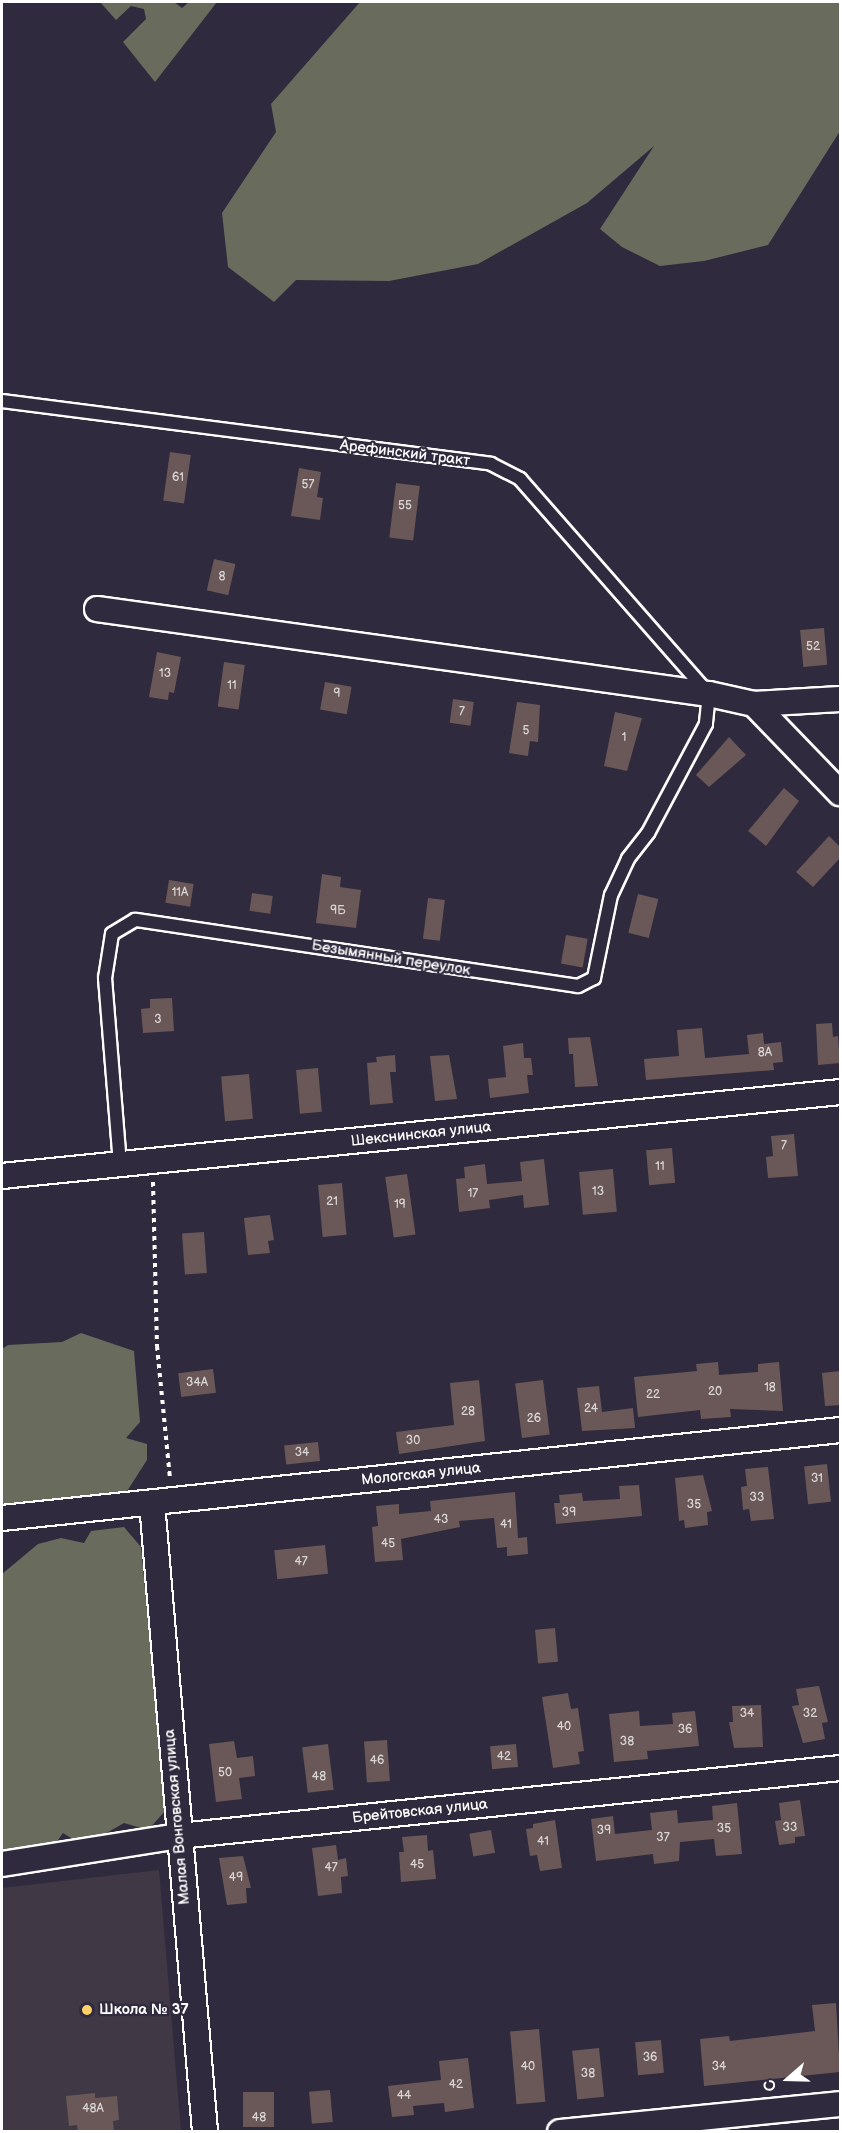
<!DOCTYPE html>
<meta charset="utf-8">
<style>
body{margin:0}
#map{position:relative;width:842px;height:2133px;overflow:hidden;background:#2f2a3d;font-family:"Balsamiq Sans",sans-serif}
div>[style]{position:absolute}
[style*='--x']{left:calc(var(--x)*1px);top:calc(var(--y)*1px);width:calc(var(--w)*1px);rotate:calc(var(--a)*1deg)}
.built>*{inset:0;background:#413845}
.green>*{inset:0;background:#696b5d}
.building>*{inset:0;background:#6a5858;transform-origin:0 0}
.path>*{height:4px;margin-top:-2px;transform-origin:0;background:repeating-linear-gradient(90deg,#fff 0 4.5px,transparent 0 9px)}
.roads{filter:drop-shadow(2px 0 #fff) drop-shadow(-2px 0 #fff) drop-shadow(0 2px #fff) drop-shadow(0 -2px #fff)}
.service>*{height:12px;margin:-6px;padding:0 6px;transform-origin:6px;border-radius:6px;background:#2f2a3d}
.minor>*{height:24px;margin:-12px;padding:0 12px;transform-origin:12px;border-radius:12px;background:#2f2a3d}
.dots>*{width:16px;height:16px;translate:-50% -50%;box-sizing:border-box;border:3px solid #2f2a3d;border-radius:50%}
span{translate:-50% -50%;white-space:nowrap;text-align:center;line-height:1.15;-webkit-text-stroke:4.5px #2f2a3d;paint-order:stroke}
.number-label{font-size:12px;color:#dad5d5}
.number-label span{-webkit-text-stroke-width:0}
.street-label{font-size:15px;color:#fff}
.poi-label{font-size:15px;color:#fff;font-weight:700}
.left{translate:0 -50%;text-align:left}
.frame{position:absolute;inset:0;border:3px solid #fff;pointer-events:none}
.north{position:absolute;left:758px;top:2049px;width:60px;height:60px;-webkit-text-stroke:4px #2f2a3d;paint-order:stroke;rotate:250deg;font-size:16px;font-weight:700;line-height:24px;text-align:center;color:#fff}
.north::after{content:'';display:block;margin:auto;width:21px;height:27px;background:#fff;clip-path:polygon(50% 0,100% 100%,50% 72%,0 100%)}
</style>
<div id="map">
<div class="built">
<i style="clip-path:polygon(159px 1870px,181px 2131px,2px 2131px,2px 1888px)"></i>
</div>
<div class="green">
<i style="clip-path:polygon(100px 2px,174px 2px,182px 8px,189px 2px,217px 2px,155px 82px,123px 42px,146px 19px,144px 9px,131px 6px,116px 20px)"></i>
<i style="clip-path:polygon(360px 2px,840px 2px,840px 131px,768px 245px,704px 261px,660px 266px,622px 247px,600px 229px,654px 146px,587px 203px,478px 264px,389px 281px,296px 280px,274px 302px,228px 267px,222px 213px,276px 132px,271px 104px)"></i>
<i style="clip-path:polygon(81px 1333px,134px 1351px,140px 1422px,126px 1438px,147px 1444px,147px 1460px,122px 1499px,2px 1513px,2px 1349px,8px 1345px,62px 1342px)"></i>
<i style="clip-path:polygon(124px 1527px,141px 1547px,166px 1810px,148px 1830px,124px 1823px,84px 1846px,63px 1833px,50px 1851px,2px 1859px,2px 1574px,38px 1544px,61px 1538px,84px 1543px,91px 1531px)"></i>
</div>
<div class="building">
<i style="left:170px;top:452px;width:21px;height:49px;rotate:8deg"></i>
<i style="clip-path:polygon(299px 468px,321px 472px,317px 497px,323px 498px,320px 520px,291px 516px)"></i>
<i style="left:396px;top:483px;width:24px;height:55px;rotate:7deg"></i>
<i style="left:214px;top:559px;width:22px;height:32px;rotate:13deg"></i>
<i style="left:824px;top:628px;width:37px;height:24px;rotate:85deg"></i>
<i style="clip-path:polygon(157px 652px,181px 657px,174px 693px,169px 692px,168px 700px,149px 697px)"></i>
<i style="left:224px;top:662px;width:21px;height:45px;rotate:8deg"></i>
<i style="left:325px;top:682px;width:27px;height:28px;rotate:10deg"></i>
<i style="left:453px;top:699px;width:21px;height:24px;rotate:8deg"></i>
<i style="clip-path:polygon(517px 702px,540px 705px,538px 742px,530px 741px,528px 756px,509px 753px)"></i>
<i style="clip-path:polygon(615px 712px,642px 718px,627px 771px,604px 766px)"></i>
<i style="clip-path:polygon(729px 737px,746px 755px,709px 787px,696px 775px)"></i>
<i style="clip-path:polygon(784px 788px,799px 801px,766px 846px,748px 831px)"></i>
<i style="clip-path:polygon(829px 836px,840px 847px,840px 858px,813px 887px,796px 872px)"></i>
<i style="clip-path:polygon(322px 874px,341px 877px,340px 887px,361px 890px,356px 928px,316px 923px)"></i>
<i style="left:169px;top:880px;width:25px;height:23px;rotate:9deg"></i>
<i style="left:252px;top:893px;width:21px;height:18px;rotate:8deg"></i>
<i style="left:638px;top:894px;width:21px;height:40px;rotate:14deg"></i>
<i style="left:428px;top:898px;width:17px;height:41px;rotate:7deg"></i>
<i style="left:566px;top:935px;width:22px;height:29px;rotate:10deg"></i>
<i style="clip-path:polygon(172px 998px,174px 1031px,143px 1033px,141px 1009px,150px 1008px,150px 999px)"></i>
<i style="clip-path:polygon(832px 1023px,833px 1037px,838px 1036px,840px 1063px,818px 1065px,816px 1024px)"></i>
<i style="clip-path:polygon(702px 1028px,705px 1058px,749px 1054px,747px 1035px,763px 1033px,764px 1044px,781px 1042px,783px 1062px,773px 1063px,774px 1070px,646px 1080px,644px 1059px,679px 1056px,677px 1030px)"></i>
<i style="clip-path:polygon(590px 1037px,598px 1086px,575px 1087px,573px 1054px,569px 1054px,568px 1038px)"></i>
<i style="clip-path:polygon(523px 1043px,524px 1058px,531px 1058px,533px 1075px,527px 1075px,529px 1093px,490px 1098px,488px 1079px,506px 1077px,503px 1046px)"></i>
<i style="clip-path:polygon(395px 1055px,396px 1072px,390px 1072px,393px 1103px,370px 1105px,367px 1063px,377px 1062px,376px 1057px)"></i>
<i style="clip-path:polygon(449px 1055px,457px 1099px,435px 1101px,430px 1056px)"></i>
<i style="left:318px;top:1068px;width:44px;height:22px;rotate:85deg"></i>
<i style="left:249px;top:1074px;width:45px;height:28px;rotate:85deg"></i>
<i style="clip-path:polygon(794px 1134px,798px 1176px,768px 1178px,766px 1157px,773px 1156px,771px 1136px)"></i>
<i style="left:672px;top:1148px;width:35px;height:26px;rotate:85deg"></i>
<i style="clip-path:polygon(544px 1159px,549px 1205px,524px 1208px,523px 1195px,489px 1200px,490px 1208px,459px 1212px,456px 1179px,465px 1178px,464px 1167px,485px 1164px,487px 1184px,522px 1181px,520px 1162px)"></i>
<i style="left:613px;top:1169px;width:43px;height:34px;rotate:85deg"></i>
<i style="left:407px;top:1174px;width:61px;height:22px;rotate:82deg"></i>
<i style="left:342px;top:1183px;width:52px;height:24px;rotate:85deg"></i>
<i style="clip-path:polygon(270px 1215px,274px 1240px,268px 1241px,270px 1253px,248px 1255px,244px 1218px)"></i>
<i style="left:204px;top:1232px;width:41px;height:22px;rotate:86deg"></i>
<i style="clip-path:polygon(718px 1362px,719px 1375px,758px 1372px,758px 1364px,779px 1362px,783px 1411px,730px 1409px,731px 1417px,701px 1419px,700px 1410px,638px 1417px,634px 1377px,697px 1371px,696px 1364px)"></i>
<i style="left:213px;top:1369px;width:24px;height:35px;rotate:83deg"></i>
<i style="clip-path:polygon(840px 1371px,840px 1405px,825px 1406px,822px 1373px)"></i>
<i style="clip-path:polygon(479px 1380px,485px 1441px,399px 1454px,396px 1432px,454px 1425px,450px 1383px)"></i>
<i style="left:543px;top:1380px;width:55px;height:28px;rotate:83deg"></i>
<i style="clip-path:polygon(599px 1386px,602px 1412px,633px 1408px,635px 1428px,582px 1431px,577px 1388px)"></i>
<i style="left:318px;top:1442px;width:19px;height:34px;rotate:84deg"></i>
<i style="left:827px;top:1464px;width:38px;height:23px;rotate:84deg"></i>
<i style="clip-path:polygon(768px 1467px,774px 1519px,751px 1521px,749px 1509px,743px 1510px,741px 1487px,747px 1486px,745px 1469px)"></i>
<i style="clip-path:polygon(703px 1475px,712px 1511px,707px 1512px,708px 1525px,685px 1528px,684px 1520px,679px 1521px,675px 1478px)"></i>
<i style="clip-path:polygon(639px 1485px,642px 1516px,556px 1524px,554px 1503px,560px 1503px,559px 1495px,582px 1493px,583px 1501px,620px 1499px,619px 1486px)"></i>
<i style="clip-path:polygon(515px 1492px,518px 1538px,527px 1537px,528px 1554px,507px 1556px,507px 1547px,497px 1548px,494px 1518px,459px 1521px,460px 1527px,401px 1539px,403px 1560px,375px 1562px,372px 1527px,378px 1526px,376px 1506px,399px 1504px,399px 1514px,431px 1511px,430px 1501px)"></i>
<i style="left:325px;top:1545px;width:29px;height:51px;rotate:84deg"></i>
<i style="left:555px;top:1628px;width:34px;height:20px;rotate:85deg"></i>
<i style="clip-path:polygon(819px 1686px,828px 1722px,822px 1723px,825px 1739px,803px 1743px,792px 1706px,799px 1705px,796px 1689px)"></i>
<i style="clip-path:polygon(568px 1693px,571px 1709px,578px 1708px,584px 1751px,578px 1752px,580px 1764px,553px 1768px,542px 1697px)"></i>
<i style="clip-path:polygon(761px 1705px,763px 1747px,734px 1748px,729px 1722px,733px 1722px,732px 1706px)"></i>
<i style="clip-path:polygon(639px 1711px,640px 1726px,673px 1724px,672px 1713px,695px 1711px,699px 1746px,647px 1751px,648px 1759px,614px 1762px,609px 1714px)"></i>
<i style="left:387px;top:1740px;width:41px;height:23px;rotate:86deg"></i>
<i style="clip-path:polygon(234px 1741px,237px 1758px,253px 1756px,255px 1776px,239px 1778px,242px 1799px,216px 1802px,209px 1744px)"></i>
<i style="left:328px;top:1744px;width:46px;height:26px;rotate:83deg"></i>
<i style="left:516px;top:1744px;width:23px;height:26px;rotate:85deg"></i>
<i style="clip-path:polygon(800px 1800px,805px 1836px,795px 1837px,795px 1843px,779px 1845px,775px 1821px,781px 1820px,779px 1803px)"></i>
<i style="clip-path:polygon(737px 1803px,742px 1854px,716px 1856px,714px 1839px,680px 1842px,679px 1861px,654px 1864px,653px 1854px,596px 1861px,591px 1819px,613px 1816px,615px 1834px,652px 1830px,650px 1813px,677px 1810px,678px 1823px,713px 1820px,712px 1806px)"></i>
<i style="clip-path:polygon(555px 1820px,562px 1868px,540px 1871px,537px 1855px,530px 1856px,526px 1829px,533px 1828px,533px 1824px)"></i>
<i style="left:491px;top:1830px;width:23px;height:22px;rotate:80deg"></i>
<i style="clip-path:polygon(427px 1835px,428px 1851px,433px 1850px,436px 1879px,401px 1882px,399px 1852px,404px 1852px,402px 1837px)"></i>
<i style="clip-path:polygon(336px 1845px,338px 1860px,346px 1858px,348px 1876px,341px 1877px,342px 1893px,318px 1896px,312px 1848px)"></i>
<i style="clip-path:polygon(243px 1856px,251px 1888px,246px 1888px,247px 1903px,227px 1905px,219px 1858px)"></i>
<i style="clip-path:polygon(836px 2003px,840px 2072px,704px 2086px,700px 2039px,729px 2036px,730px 2041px,815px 2031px,812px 2005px)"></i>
<i style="left:539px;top:2029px;width:73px;height:29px;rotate:85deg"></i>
<i style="left:661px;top:2040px;width:33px;height:26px;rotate:85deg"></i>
<i style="left:599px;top:2048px;width:49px;height:27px;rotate:84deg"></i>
<i style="clip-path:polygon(468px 2058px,474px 2108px,445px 2112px,444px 2103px,413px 2106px,414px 2115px,392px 2117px,388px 2086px,441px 2080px,439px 2061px)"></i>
<i style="left:330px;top:2090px;width:32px;height:21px;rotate:85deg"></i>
<i style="left:274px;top:2092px;width:35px;height:31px;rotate:90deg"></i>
<i style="clip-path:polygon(95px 2093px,95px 2098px,117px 2096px,119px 2120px,113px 2121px,114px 2132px,78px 2132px,77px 2125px,69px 2126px,66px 2096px)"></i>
</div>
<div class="path">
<i style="--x:153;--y:1182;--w:164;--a:88.6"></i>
<i style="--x:157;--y:1346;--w:134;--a:84.4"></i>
</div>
<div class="roads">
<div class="service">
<i style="--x:2;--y:401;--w:493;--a:7.3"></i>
<i style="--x:491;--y:464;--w:33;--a:27"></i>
<i style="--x:520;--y:479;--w:286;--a:48.7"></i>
<i style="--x:709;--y:694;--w:30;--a:96"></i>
<i style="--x:706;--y:724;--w:123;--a:118"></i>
<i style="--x:648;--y:833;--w:33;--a:128"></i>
<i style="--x:628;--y:859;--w:40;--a:115"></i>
<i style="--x:611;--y:895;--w:85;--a:101.6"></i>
<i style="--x:594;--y:978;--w:18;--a:153"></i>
<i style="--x:578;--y:986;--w:448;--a:-171.5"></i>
<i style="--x:135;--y:920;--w:27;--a:149"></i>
<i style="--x:112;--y:934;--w:45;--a:99"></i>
<i style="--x:105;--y:978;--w:187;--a:85.4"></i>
</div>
<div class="minor">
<i style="--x:97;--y:609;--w:618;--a:7.91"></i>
<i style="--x:709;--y:694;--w:46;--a:12.5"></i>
<i style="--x:754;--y:704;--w:86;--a:-3.3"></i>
<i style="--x:754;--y:704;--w:124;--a:46"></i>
<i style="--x:2;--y:1176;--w:842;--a:-5.72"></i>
<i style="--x:152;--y:1503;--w:631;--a:85.18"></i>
<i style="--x:2;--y:1518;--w:843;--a:-5.99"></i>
<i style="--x:2;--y:1864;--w:179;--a:-9"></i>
<i style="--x:179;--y:1836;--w:664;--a:-5.87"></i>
<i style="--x:560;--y:2132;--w:281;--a:-5.7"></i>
</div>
</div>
<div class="dots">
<i style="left:87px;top:2010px;background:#ffd166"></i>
</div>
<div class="number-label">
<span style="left:178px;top:478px">61</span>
<span style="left:308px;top:485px">57</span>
<span style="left:405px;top:506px">55</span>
<span style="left:222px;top:577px">8</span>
<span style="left:813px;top:647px">52</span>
<span style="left:165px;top:674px">13</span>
<span style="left:232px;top:686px">11</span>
<span style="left:337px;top:694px">9</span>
<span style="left:462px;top:712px">7</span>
<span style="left:526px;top:731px">5</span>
<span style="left:624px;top:738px">1</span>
<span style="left:180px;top:893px">11А</span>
<span style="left:338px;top:911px">9Б</span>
<span style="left:158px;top:1020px">3</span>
<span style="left:765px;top:1053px">8А</span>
<span style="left:784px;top:1146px">7</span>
<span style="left:660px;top:1167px">11</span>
<span style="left:598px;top:1192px">13</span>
<span style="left:473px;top:1194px">17</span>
<span style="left:332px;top:1202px">21</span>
<span style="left:400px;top:1205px">19</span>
<span style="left:197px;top:1383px">34А</span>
<span style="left:770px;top:1388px">18</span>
<span style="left:715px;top:1392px">20</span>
<span style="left:653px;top:1395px">22</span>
<span style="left:591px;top:1409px">24</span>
<span style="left:468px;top:1412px">28</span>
<span style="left:534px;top:1419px">26</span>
<span style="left:413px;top:1441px">30</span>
<span style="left:302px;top:1453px">34</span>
<span style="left:817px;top:1479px">31</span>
<span style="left:757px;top:1498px">33</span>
<span style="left:694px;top:1505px">35</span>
<span style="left:569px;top:1513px">39</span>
<span style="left:441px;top:1520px">43</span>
<span style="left:506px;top:1525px">41</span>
<span style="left:388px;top:1544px">45</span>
<span style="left:301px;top:1562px">47</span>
<span style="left:747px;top:1714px">34</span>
<span style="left:810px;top:1714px">32</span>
<span style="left:564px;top:1727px">40</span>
<span style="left:685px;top:1730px">36</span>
<span style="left:627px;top:1742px">38</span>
<span style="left:504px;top:1757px">42</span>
<span style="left:377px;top:1761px">46</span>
<span style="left:225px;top:1773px">50</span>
<span style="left:319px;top:1777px">48</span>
<span style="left:790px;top:1828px">33</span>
<span style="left:724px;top:1829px">35</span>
<span style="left:604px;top:1831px">39</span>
<span style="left:663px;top:1838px">37</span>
<span style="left:543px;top:1842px">41</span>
<span style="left:417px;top:1865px">45</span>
<span style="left:331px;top:1868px">47</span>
<span style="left:236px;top:1878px">49</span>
<span style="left:650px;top:2058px">36</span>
<span style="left:528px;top:2067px">40</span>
<span style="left:719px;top:2067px">34</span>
<span style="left:588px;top:2074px">38</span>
<span style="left:456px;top:2085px">42</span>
<span style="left:404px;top:2096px">44</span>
<span style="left:93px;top:2109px">48А</span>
<span style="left:259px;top:2118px">48</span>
</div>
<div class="street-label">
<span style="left:405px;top:453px;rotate:7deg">Арефинский тракт</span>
<span style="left:391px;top:958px;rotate:9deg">Безымянный переулок</span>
<span style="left:421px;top:1134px;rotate:-6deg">Шекснинская улица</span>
<span style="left:421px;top:1474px;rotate:-6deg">Мологская улица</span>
<span style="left:420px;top:1811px;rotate:-6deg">Брейтовская улица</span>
<span style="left:177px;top:1817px;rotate:-95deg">Малая Вонговская улица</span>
</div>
<div class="poi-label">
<span class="left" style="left:99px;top:2010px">Школа № 37</span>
</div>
<div class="frame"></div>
<div class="north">С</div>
</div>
